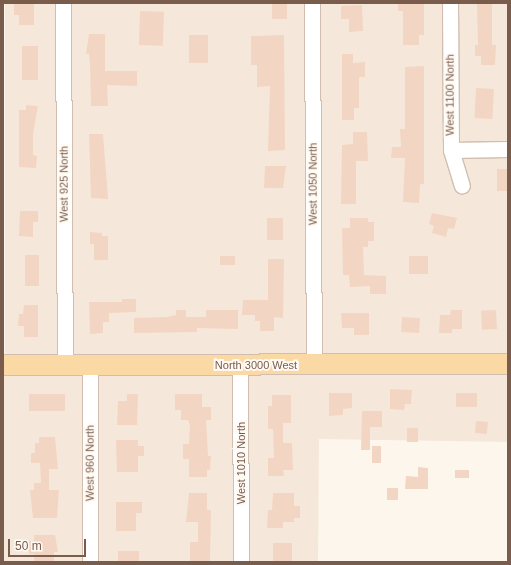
<!DOCTYPE html>
<style>
body{margin:0}
#map{position:relative;width:511px;height:565px;overflow:hidden;background:#fdf6ec;font-family:Helvetica,sans-serif}
div>[style]{position:absolute}
[style*='--x']{left:calc(var(--x)*1px);top:calc(var(--y)*1px);width:calc(var(--w)*1px);rotate:calc(var(--a)*1deg)}
.residential>*{inset:0;background:#f5e8da;transform-origin:0 0}
.building>*{inset:0;background:#f3d5c3;transform-origin:0 0}
.roads{filter:drop-shadow(1px 0 #d1beb0) drop-shadow(-1px 0 #d1beb0) drop-shadow(0 1px #d1beb0) drop-shadow(0 -1px #d1beb0)}
.minor>*{height:15px;margin:-7.5px;padding:0 7.5px;transform-origin:7.5px;border-radius:7.5px;background:#fff}
.major>*{height:20px;margin:-10px;padding:0 10px;transform-origin:10px;border-radius:10px;background:#fbd9a5}
span{translate:-50% -50%;white-space:nowrap;text-align:center;line-height:1.15;-webkit-text-stroke:4px #fffaf3;paint-order:stroke}
.street-label{font-size:11px;color:#7a5c4d}
.frame{position:absolute;inset:0;border:4px solid #7a5c4d;pointer-events:none}
.scale{position:absolute;left:8px;top:539px;width:78px;height:18px;box-sizing:border-box;border:2px solid #7a5c4d;border-top:0;padding-left:5px;font-size:12px;line-height:14px;white-space:nowrap;color:#7a5c4d;-webkit-text-stroke:3px #fffaf3;paint-order:stroke}
</style>
<div id="map">
<div class="residential">
<i style="left:5px;top:3px;width:503px;height:353px"></i>
<i style="clip-path:polygon(3px 372px,508px 373px,508px 442px,319px 439px,318px 562px,4px 562px)"></i>
</div>
<div class="building">
<i style="clip-path:polygon(14px 3px,34px 3px,34px 25px,19px 25px,19px 15px,14px 15px)"></i>
<i style="left:272px;top:3px;width:15px;height:16px"></i>
<i style="clip-path:polygon(398px 3px,424px 3px,424px 35px,419px 35px,419px 45px,403px 45px,403px 11px,398px 11px)"></i>
<i style="clip-path:polygon(477px 3px,492px 3px,492px 45px,496px 45px,495px 65px,481px 65px,481px 56px,475px 56px,475px 45px,478px 45px)"></i>
<i style="clip-path:polygon(362px 5px,363px 31px,349px 32px,349px 19px,341px 19px,341px 6px)"></i>
<i style="left:140px;top:11px;width:24px;height:34px;rotate:2deg"></i>
<i style="clip-path:polygon(89px 34px,105px 34px,105px 71px,137px 71px,137px 86px,107px 85px,108px 106px,91px 106px,90px 65px,89px 54px,86px 54px)"></i>
<i style="left:189px;top:35px;width:19px;height:28px"></i>
<i style="clip-path:polygon(284px 35px,285px 150px,268px 151px,270px 86px,257px 87px,257px 65px,251px 65px,251px 36px)"></i>
<i style="left:22px;top:46px;width:16px;height:34px"></i>
<i style="clip-path:polygon(342px 54px,353px 54px,353px 63px,365px 62px,365px 77px,359px 77px,359px 108px,354px 108px,354px 120px,342px 120px)"></i>
<i style="clip-path:polygon(424px 66px,424px 184px,420px 184px,419px 203px,403px 202px,405px 158px,391px 158px,392px 147px,401px 147px,400px 129px,405px 129px,405px 67px)"></i>
<i style="left:476px;top:88px;width:18px;height:30px;rotate:3deg"></i>
<i style="clip-path:polygon(26px 105px,38px 106px,33px 134px,33px 155px,37px 156px,36px 168px,19px 167px,19px 110px,26px 110px)"></i>
<i style="clip-path:polygon(353px 132px,367px 132px,368px 161px,356px 161px,356px 204px,341px 204px,342px 145px,353px 144px)"></i>
<i style="clip-path:polygon(89px 134px,103px 134px,108px 199px,91px 198px)"></i>
<i style="clip-path:polygon(265px 166px,286px 166px,283px 188px,264px 188px)"></i>
<i style="left:497px;top:169px;width:11px;height:22px"></i>
<i style="clip-path:polygon(20px 211px,38px 211px,38px 222px,33px 222px,33px 237px,19px 236px)"></i>
<i style="clip-path:polygon(432px 213px,457px 218px,454px 229px,448px 228px,446px 237px,432px 233px,434px 226px,429px 224px)"></i>
<i style="left:267px;top:218px;width:16px;height:22px"></i>
<i style="clip-path:polygon(350px 218px,368px 218px,368px 222px,374px 222px,374px 241px,368px 241px,368px 247px,363px 247px,364px 275px,386px 276px,386px 294px,370px 294px,370px 286px,350px 287px,349px 275px,343px 275px,342px 228px,350px 228px)"></i>
<i style="clip-path:polygon(90px 232px,102px 233px,102px 236px,108px 236px,108px 260px,94px 260px,94px 244px,90px 244px)"></i>
<i style="left:25px;top:255px;width:14px;height:31px"></i>
<i style="left:235px;top:256px;width:9px;height:15px;rotate:90deg"></i>
<i style="left:409px;top:256px;width:19px;height:18px"></i>
<i style="clip-path:polygon(268px 259px,284px 259px,283px 318px,274px 317px,274px 331px,260px 331px,260px 321px,255px 321px,255px 315px,242px 315px,243px 300px,268px 300px)"></i>
<i style="clip-path:polygon(122px 299px,136px 299px,136px 312px,109px 313px,109px 322px,103px 322px,103px 333px,90px 334px,89px 302px,122px 302px)"></i>
<i style="clip-path:polygon(24px 305px,38px 305px,38px 337px,24px 337px,24px 326px,18px 326px,19px 314px,23px 314px)"></i>
<i style="clip-path:polygon(176px 310px,186px 310px,186px 317px,206px 317px,206px 310px,238px 310px,238px 329px,197px 328px,197px 332px,134px 333px,134px 318px,167px 317px,176px 315px)"></i>
<i style="clip-path:polygon(451px 310px,462px 310px,462px 329px,452px 329px,452px 333px,439px 333px,440px 315px,450px 315px)"></i>
<i style="left:496px;top:310px;width:19px;height:15px;rotate:87deg"></i>
<i style="clip-path:polygon(341px 313px,369px 313px,369px 335px,354px 335px,354px 328px,342px 328px)"></i>
<i style="left:402px;top:317px;width:18px;height:15px;rotate:3deg"></i>
<i style="clip-path:polygon(390px 389px,412px 390px,411px 404px,405px 404px,404px 410px,390px 409px)"></i>
<i style="clip-path:polygon(329px 393px,352px 393px,352px 408px,343px 409px,343px 415px,329px 416px)"></i>
<i style="left:477px;top:393px;width:14px;height:21px;rotate:90deg"></i>
<i style="left:65px;top:394px;width:17px;height:36px;rotate:90deg"></i>
<i style="clip-path:polygon(127px 394px,138px 394px,137px 425px,117px 425px,118px 401px,127px 401px)"></i>
<i style="clip-path:polygon(175px 394px,202px 394px,202px 407px,211px 407px,211px 420px,206px 420px,208px 456px,211px 456px,210px 470px,207px 470px,207px 477px,189px 477px,189px 459px,183px 459px,183px 444px,189px 444px,190px 426px,188px 420px,181px 420px,181px 410px,175px 410px)"></i>
<i style="clip-path:polygon(272px 395px,291px 395px,291px 423px,283px 423px,283px 443px,292px 443px,293px 470px,283px 470px,284px 476px,268px 476px,268px 458px,274px 458px,273px 429px,268px 429px,268px 406px,272px 406px)"></i>
<i style="clip-path:polygon(362px 411px,382px 411px,382px 427px,370px 427px,370px 450px,361px 450px)"></i>
<i style="left:476px;top:421px;width:12px;height:12px;rotate:5deg"></i>
<i style="left:407px;top:428px;width:11px;height:14px"></i>
<i style="clip-path:polygon(39px 437px,55px 437px,58px 469px,49px 469px,49px 490px,59px 490px,57px 518px,33px 518px,30px 490px,34px 490px,34px 483px,41px 483px,40px 463px,31px 463px,31px 453px,35px 453px,35px 443px,39px 443px)"></i>
<i style="clip-path:polygon(116px 440px,138px 440px,138px 446px,144px 446px,144px 456px,138px 456px,138px 472px,117px 472px)"></i>
<i style="left:372px;top:446px;width:9px;height:17px"></i>
<i style="clip-path:polygon(418px 467px,428px 468px,428px 489px,405px 489px,406px 476px,418px 477px)"></i>
<i style="left:455px;top:470px;width:14px;height:8px"></i>
<i style="left:387px;top:488px;width:11px;height:12px"></i>
<i style="clip-path:polygon(189px 493px,207px 493px,207px 510px,211px 510px,210px 562px,190px 562px,190px 542px,198px 542px,198px 522px,186px 522px)"></i>
<i style="clip-path:polygon(273px 493px,294px 493px,294px 506px,300px 506px,300px 518px,294px 518px,294px 522px,283px 522px,283px 528px,267px 528px,268px 510px,272px 510px)"></i>
<i style="clip-path:polygon(116px 502px,142px 502px,142px 513px,136px 513px,136px 531px,116px 531px)"></i>
<i style="clip-path:polygon(34px 535px,55px 535px,58px 552px,54px 552px,54px 562px,34px 562px,34px 554px,29px 554px,28px 541px,34px 541px)"></i>
<i style="left:273px;top:543px;width:19px;height:19px"></i>
<i style="left:118px;top:551px;width:21px;height:11px"></i>
</div>
<div class="roads">
<div class="minor">
<i style="--x:63;--y:3;--w:362;--a:89.7"></i>
<i style="--x:312;--y:3;--w:362;--a:89.7"></i>
<i style="--x:450;--y:3;--w:147;--a:89.6"></i>
<i style="--x:451;--y:150;--w:37;--a:73"></i>
<i style="--x:451;--y:150;--w:57;--a:-1"></i>
<i style="--x:90;--y:365;--w:197;--a:90"></i>
<i style="--x:240;--y:365;--w:197;--a:89.7"></i>
</div>
<div class="major">
<i style="--x:3;--y:365;--w:505;--a:-0.11"></i>
</div>
</div>
<div class="street-label">
<span style="left:450px;top:95px;rotate:-90deg">West 1100 North</span>
<span style="left:64px;top:184px;rotate:-90deg">West 925 North</span>
<span style="left:313px;top:184px;rotate:-90deg">West 1050 North</span>
<span style="left:256px;top:365px">North 3000 West</span>
<span style="left:90px;top:463px;rotate:-90deg">West 960 North</span>
<span style="left:241px;top:463px;rotate:-90deg">West 1010 North</span>
</div>
<div class="frame"></div>
<div class="scale">50 m</div>
</div>
